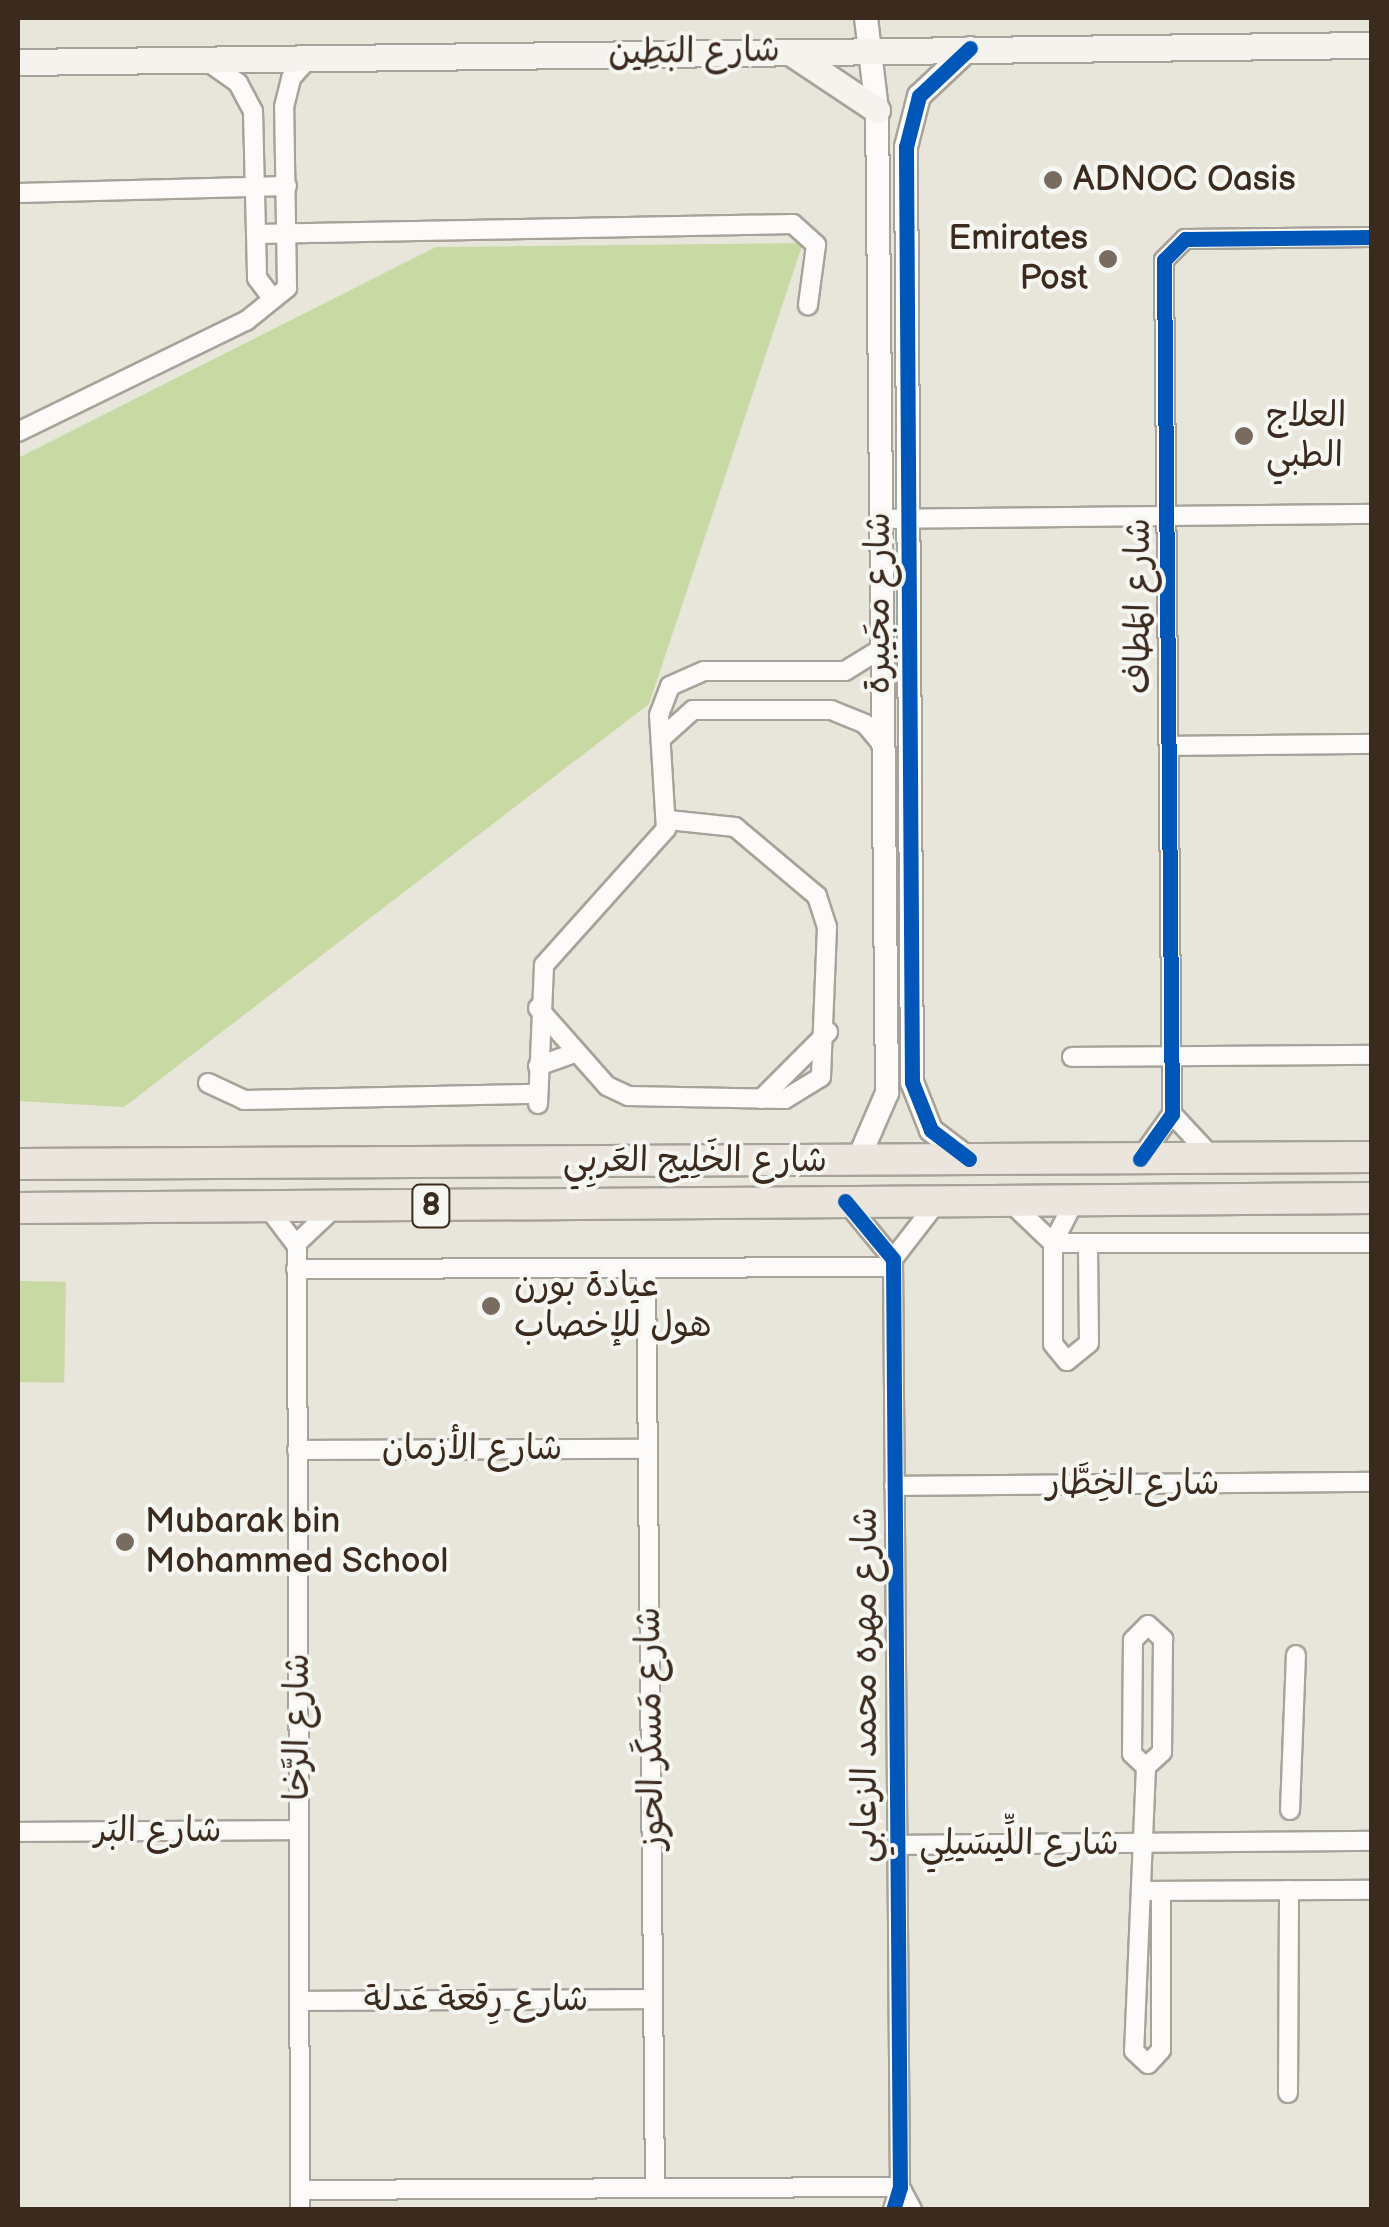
<!DOCTYPE html>
<meta charset="utf-8">
<style>
body{margin:0}
#map{position:relative;width:1389px;height:2227px;overflow:hidden;background:#e8e6db;font-family:"Balsamiq Sans","Playpen Sans Arabic",sans-serif}
div>[style]{position:absolute}
[style*='--x']{left:calc(var(--x)*1px);top:calc(var(--y)*1px);width:calc(var(--w)*1px);rotate:calc(var(--a)*1deg)}
.green>*{inset:0;background:#c8d9a3;transform-origin:0 0}
.roads{filter:drop-shadow(2px 0 #a7a39b) drop-shadow(-2px 0 #a7a39b) drop-shadow(0 2px #a7a39b) drop-shadow(0 -2px #a7a39b)}
.minor>*{height:18px;margin:-9px;padding:0 9px;transform-origin:9px;border-radius:9px;background:#fcfbfa}
.tertiary>*{height:22px;margin:-11px;padding:0 11px;transform-origin:11px;border-radius:11px;background:#fcfbfa}
.secondary>*{height:25px;margin:-12.5px;padding:0 12.5px;transform-origin:12.5px;border-radius:12.5px;background:#f6f3ef}
.trunk>*{height:30px;margin:-15px;padding:0 15px;transform-origin:15px;border-radius:15px;background:#ece5de}
.cycleway>*{height:15px;margin:-7.5px;padding:0 7.5px;transform-origin:7.5px;border-radius:7.5px;background:#0057b8}
.dots>*{width:28px;height:28px;translate:-50% -50%;box-sizing:border-box;border:5px solid #f6f6f2;border-radius:50%}
span{translate:-50% -50%;white-space:nowrap;text-align:center;line-height:1.15;-webkit-text-stroke:8px #f6f6f2;paint-order:stroke}
.shield-label span{padding:2px 8px;background:#f6f6f2;border:2px solid;border-radius:8px;-webkit-text-stroke-width:0}
.shield-label{font-size:32px;color:#3b2a1e;font-weight:700}
.street-label{font-size:35px;color:#3b2a1e}
.poi-label{font-size:35px;color:#3b2a1e}
.left{translate:0 -50%;text-align:left}
.right{translate:-100% -50%;text-align:right}
.frame{position:absolute;inset:0;border:20px solid #3b2a1e;pointer-events:none}
</style>
<div id="map">
<div class="green">
<i style="clip-path:polygon(803px 243px,649px 704px,124px 1107px,18px 1101px,18px 458px,436px 247px)"></i>
<i style="left:18px;top:1281px;width:48px;height:101px;rotate:1deg"></i>
</div>
<div class="roads">
<div class="minor">
<i style="--x:204;--y:59;--w:42;--a:35.2"></i>
<i style="--x:238;--y:83;--w:32;--a:62"></i>
<i style="--x:253;--y:111;--w:167;--a:88.6"></i>
<i style="--x:257;--y:278;--w:26;--a:53"></i>
<i style="--x:18;--y:193;--w:269;--a:-1.5"></i>
<i style="--x:256;--y:234;--w:537;--a:-1.07"></i>
<i style="--x:793;--y:224;--w:31;--a:42"></i>
<i style="--x:816;--y:245;--w:61;--a:97.6"></i>
<i style="--x:18;--y:432;--w:254;--a:-26"></i>
<i style="--x:246;--y:321;--w:53;--a:-38.8"></i>
<i style="--x:287;--y:288;--w:181;--a:-90.9"></i>
<i style="--x:284;--y:107;--w:30;--a:-76"></i>
<i style="--x:291;--y:78;--w:30;--a:-48"></i>
<i style="--x:884;--y:519;--w:488;--a:-0.6"></i>
<i style="--x:664;--y:736;--w:39;--a:-42"></i>
<i style="--x:693;--y:710;--w:138;--a:0"></i>
<i style="--x:831;--y:710;--w:37;--a:22"></i>
<i style="--x:865;--y:724;--w:30;--a:50"></i>
<i style="--x:1170;--y:746;--w:202;--a:-0.6"></i>
<i style="--x:538;--y:1008;--w:104;--a:48.5"></i>
<i style="--x:607;--y:1086;--w:23;--a:25"></i>
<i style="--x:628;--y:1096;--w:157;--a:1.1"></i>
<i style="--x:785;--y:1099;--w:42;--a:-31.4"></i>
<i style="--x:821;--y:1077;--w:150;--a:-87.7"></i>
<i style="--x:827;--y:927;--w:33;--a:-108"></i>
<i style="--x:817;--y:896;--w:107;--a:-139.9"></i>
<i style="--x:735;--y:827;--w:67;--a:-174"></i>
<i style="--x:1072;--y:1057;--w:300;--a:-0.4"></i>
<i style="--x:538;--y:1066;--w:41;--a:-19.7"></i>
<i style="--x:208;--y:1083;--w:40;--a:25"></i>
<i style="--x:244;--y:1100;--w:294;--a:-1.2"></i>
<i style="--x:761;--y:1099;--w:95;--a:-45"></i>
<i style="--x:538;--y:1104;--w:139;--a:-87.5"></i>
<i style="--x:544;--y:965;--w:183;--a:-48.1"></i>
<i style="--x:666;--y:829;--w:114;--a:-93.5"></i>
<i style="--x:659;--y:715;--w:31;--a:-69"></i>
<i style="--x:670;--y:686;--w:37;--a:-24"></i>
<i style="--x:704;--y:671;--w:141;--a:0"></i>
<i style="--x:845;--y:671;--w:46;--a:-31.6"></i>
<i style="--x:1172;--y:1114;--w:60;--a:47"></i>
<i style="--x:1140;--y:1159;--w:55;--a:-54.6"></i>
<i style="--x:1172;--y:1114;--w:854;--a:-90.54"></i>
<i style="--x:1164;--y:260;--w:30;--a:-45"></i>
<i style="--x:1185;--y:239;--w:187;--a:-0.6"></i>
<i style="--x:1075;--y:1200;--w:48;--a:117.1"></i>
<i style="--x:1053;--y:1243;--w:101;--a:90"></i>
<i style="--x:1053;--y:1344;--w:22;--a:51"></i>
<i style="--x:1067;--y:1361;--w:28;--a:-39"></i>
<i style="--x:1089;--y:1343;--w:100;--a:-90.6"></i>
<i style="--x:846;--y:1202;--w:74;--a:50.5"></i>
<i style="--x:893;--y:1259;--w:928;--a:89.57"></i>
<i style="--x:900;--y:2187;--w:24;--a:107"></i>
<i style="--x:1010;--y:1202;--w:59;--a:43.6"></i>
<i style="--x:266;--y:1205;--w:51;--a:52.9"></i>
<i style="--x:297;--y:1246;--w:964;--a:89.82"></i>
<i style="--x:1053;--y:1243;--w:319;--a:0"></i>
<i style="--x:296;--y:1244;--w:54;--a:-43.5"></i>
<i style="--x:893;--y:1259;--w:73;--a:-52.2"></i>
<i style="--x:646;--y:1268;--w:920;--a:89.44"></i>
<i style="--x:296;--y:1269;--w:596;--a:-0.19"></i>
<i style="--x:297;--y:1450;--w:351;--a:-0.2"></i>
<i style="--x:894;--y:1486;--w:478;--a:-0.5"></i>
<i style="--x:1148;--y:1625;--w:21;--a:43"></i>
<i style="--x:1163;--y:1639;--w:113;--a:90.5"></i>
<i style="--x:1162;--y:1752;--w:22;--a:137"></i>
<i style="--x:1146;--y:1767;--w:19;--a:-137"></i>
<i style="--x:1132;--y:1754;--w:114;--a:-89.5"></i>
<i style="--x:1133;--y:1640;--w:21;--a:-45"></i>
<i style="--x:1146;--y:1767;--w:284;--a:92.4"></i>
<i style="--x:1134;--y:2051;--w:19;--a:43"></i>
<i style="--x:1148;--y:2064;--w:19;--a:-47"></i>
<i style="--x:1161;--y:2050;--w:159;--a:-90"></i>
<i style="--x:1290;--y:1810;--w:155;--a:-87.8"></i>
<i style="--x:18;--y:1832;--w:280;--a:-0.4"></i>
<i style="--x:897;--y:1845;--w:475;--a:-0.5"></i>
<i style="--x:1149;--y:1891;--w:223;--a:-0.3"></i>
<i style="--x:299;--y:2001;--w:354;--a:-0.3"></i>
<i style="--x:1288;--y:2093;--w:203;--a:-89.7"></i>
<i style="--x:900;--y:2187;--w:26;--a:62"></i>
<i style="--x:300;--y:2190;--w:600;--a:-0.29"></i>
</div>
<div class="tertiary">
<i style="--x:969;--y:1159;--w:48;--a:-142.7"></i>
<i style="--x:931;--y:1130;--w:52;--a:-111.6"></i>
<i style="--x:912;--y:1082;--w:935;--a:-90.37"></i>
<i style="--x:906;--y:147;--w:53;--a:-75.7"></i>
<i style="--x:919;--y:96;--w:70;--a:-43.3"></i>
<i style="--x:858;--y:1160;--w:73;--a:-66.6"></i>
<i style="--x:887;--y:1093;--w:983;--a:-90.58"></i>
<i style="--x:877;--y:110;--w:93;--a:-96.8"></i>
</div>
<div class="secondary">
<i style="--x:793;--y:54;--w:101;--a:33.7"></i>
<i style="--x:18;--y:62;--w:1354;--a:-0.72"></i>
</div>
<div class="trunk">
<i style="--x:18;--y:1164;--w:1354;--a:-0.3"></i>
<i style="--x:18;--y:1208;--w:1354;--a:-0.42"></i>
</div>
</div>
<div class="cycleway">
<i style="--x:969;--y:1159;--w:48;--a:-142.7"></i>
<i style="--x:931;--y:1130;--w:52;--a:-111.6"></i>
<i style="--x:912;--y:1082;--w:935;--a:-90.37"></i>
<i style="--x:906;--y:147;--w:53;--a:-75.7"></i>
<i style="--x:919;--y:96;--w:70;--a:-43.3"></i>
<i style="--x:1140;--y:1159;--w:55;--a:-54.6"></i>
<i style="--x:1172;--y:1114;--w:854;--a:-90.54"></i>
<i style="--x:1164;--y:260;--w:30;--a:-45"></i>
<i style="--x:1185;--y:239;--w:187;--a:-0.6"></i>
<i style="--x:845;--y:1201;--w:75;--a:50.4"></i>
<i style="--x:893;--y:1259;--w:928;--a:89.57"></i>
<i style="--x:900;--y:2187;--w:24;--a:107"></i>
</div>
<div class="dots">
<i style="left:1053px;top:180px;background:#786c60"></i>
<i style="left:1108px;top:259px;background:#786c60"></i>
<i style="left:1244px;top:436px;background:#786c60"></i>
<i style="left:491px;top:1306px;background:#786c60"></i>
<i style="left:125px;top:1542px;background:#786c60"></i>
</div>
<div class="shield-label">
<span style="left:431px;top:1206px">8</span>
</div>
<div class="street-label">
<span style="left:694px;top:52px;rotate:-1deg">شارع البَطِين</span>
<span style="left:879px;top:603px;rotate:-90deg">شارع مجَيبرة</span>
<span style="left:1139px;top:606px;rotate:-90deg">شارع المَطاف</span>
<span style="left:695px;top:1161px">شارع الخَلِيج العَربِي</span>
<span style="left:472px;top:1449px">شارع الأزمان</span>
<span style="left:1133px;top:1484px">شارع الخِطَّار</span>
<span style="left:866px;top:1685px;rotate:-90deg">شارع مهره محمد الزعابي</span>
<span style="left:298px;top:1727px;rotate:-90deg">شارع الرَّخا</span>
<span style="left:651px;top:1728px;rotate:-91deg">شارع مَسكَر الحوز</span>
<span style="left:158px;top:1831px">شارع البَر</span>
<span style="left:1019px;top:1844px">شارع اللِّيسَيلِي</span>
<span style="left:476px;top:2000px">شارع رِقعة عَدلة</span>
</div>
<div class="poi-label">
<span class="left" style="left:1073px;top:180px">ADNOC Oasis</span>
<span class="right" style="left:1088px;top:259px">Emirates<br>Post</span>
<span class="left" style="left:1266px;top:436px">العلاج<br>الطبي</span>
<span class="left" style="left:514px;top:1306px">عيادة بورن<br>هول للإخصاب</span>
<span class="left" style="left:145px;top:1542px">Mubarak bin<br>Mohammed School</span>
</div>
<div class="frame"></div>
</div>
